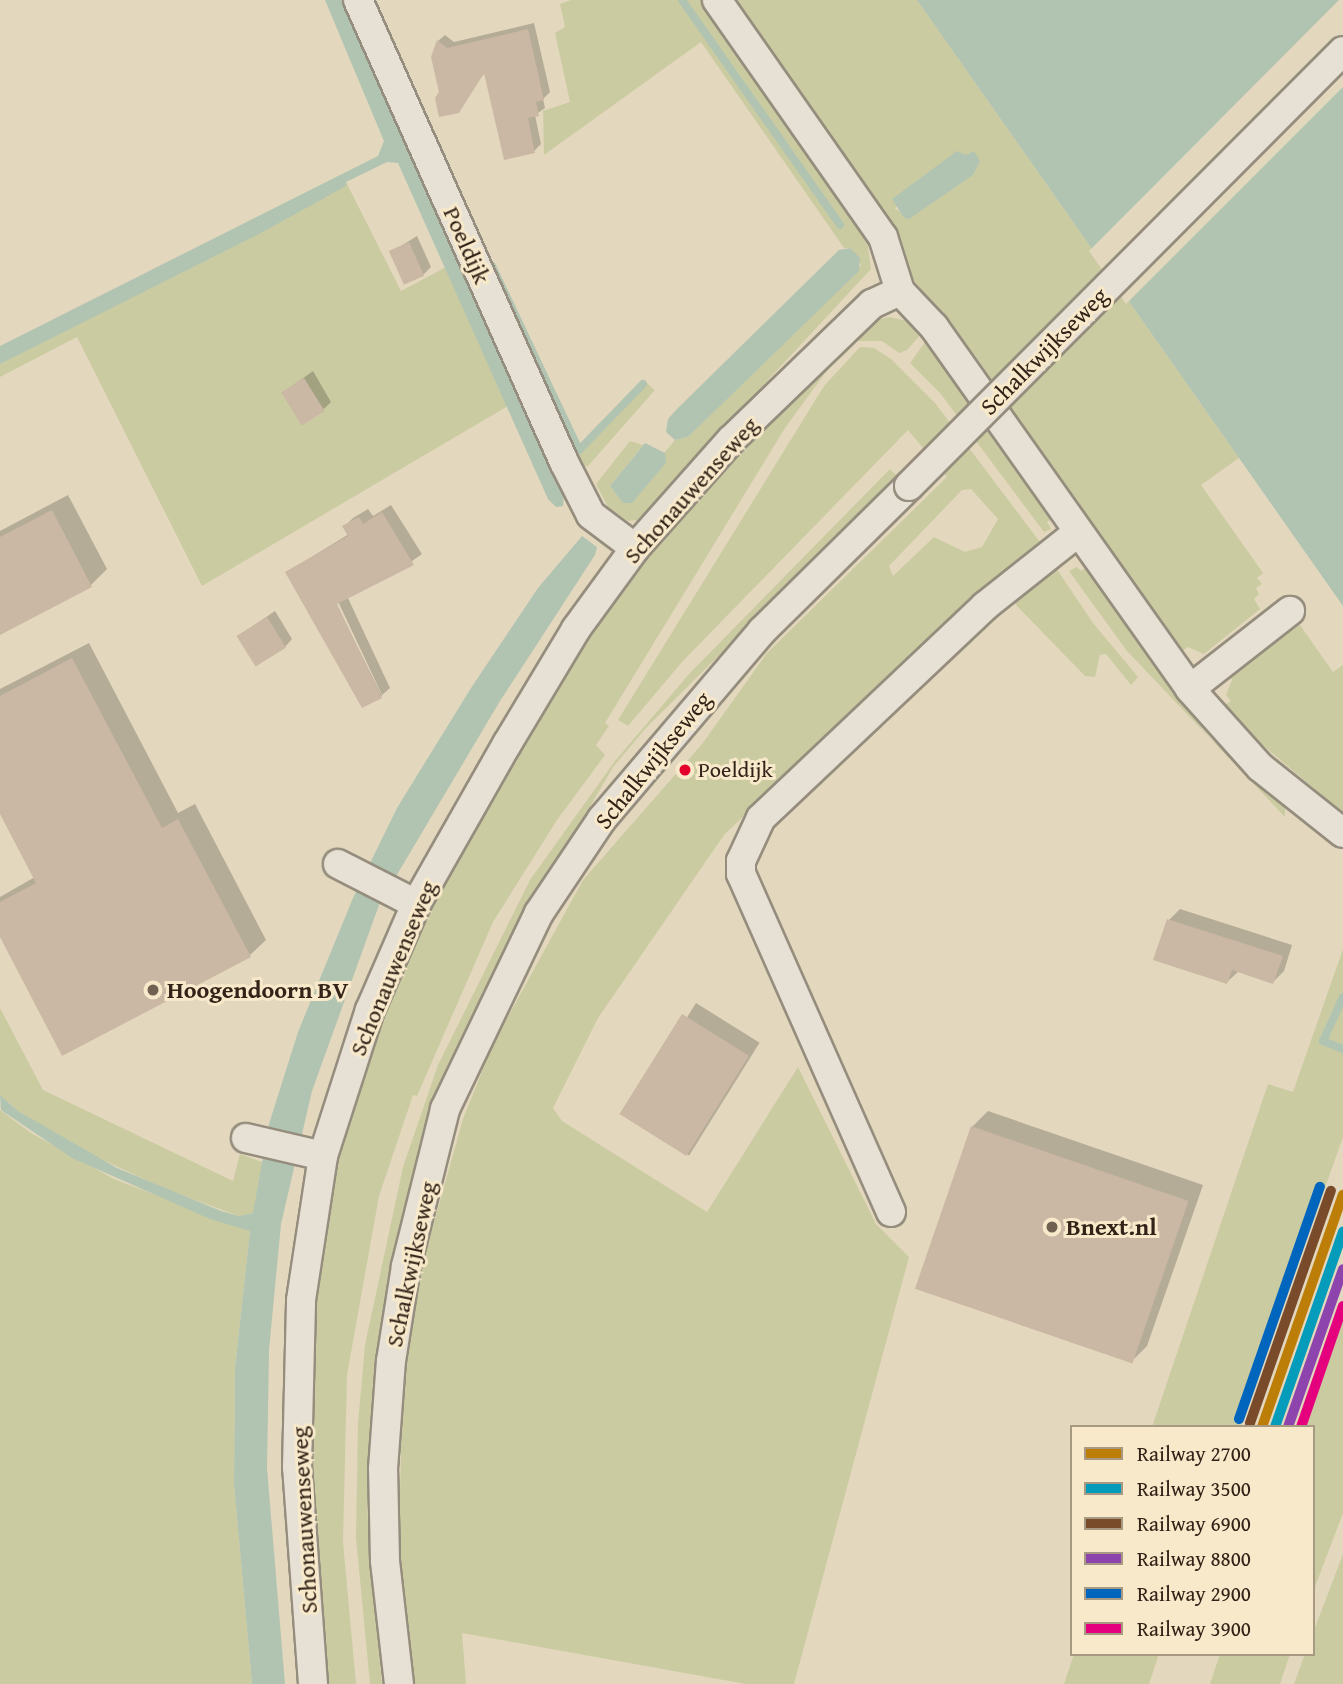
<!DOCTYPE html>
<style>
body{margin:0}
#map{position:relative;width:1343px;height:1684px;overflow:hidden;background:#e3d7bd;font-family:"Gentium Book Plus",serif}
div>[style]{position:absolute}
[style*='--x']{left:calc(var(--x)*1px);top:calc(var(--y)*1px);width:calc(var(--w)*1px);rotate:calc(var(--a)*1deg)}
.green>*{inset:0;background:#cbcba2}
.water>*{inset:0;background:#b1c4b1}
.pier>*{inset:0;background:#e3d7bd}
.shadow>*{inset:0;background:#0003;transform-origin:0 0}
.stream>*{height:8px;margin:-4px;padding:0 4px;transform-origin:4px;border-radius:4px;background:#b1c4b1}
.building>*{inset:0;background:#cab7a4;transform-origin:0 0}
.roads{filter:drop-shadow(2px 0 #958d7d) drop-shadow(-2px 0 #958d7d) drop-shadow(0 2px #958d7d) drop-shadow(0 -2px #958d7d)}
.minor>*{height:28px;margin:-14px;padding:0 14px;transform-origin:14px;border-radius:14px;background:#e7e1d5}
.bridges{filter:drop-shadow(2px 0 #958d7d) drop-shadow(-2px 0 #958d7d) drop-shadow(0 2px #958d7d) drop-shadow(0 -2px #958d7d)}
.minor-bridge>*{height:28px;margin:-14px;padding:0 14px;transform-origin:14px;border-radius:14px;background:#e7e1d5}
.rail-1>*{height:10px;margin:-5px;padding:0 5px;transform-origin:5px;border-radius:5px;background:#bc7e07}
.rail-2>*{height:10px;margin:-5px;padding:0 5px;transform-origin:5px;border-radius:5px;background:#059cbc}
.rail-3>*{height:10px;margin:-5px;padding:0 5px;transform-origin:5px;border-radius:5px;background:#7a4b2a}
.rail-4>*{height:10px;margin:-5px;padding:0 5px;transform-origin:5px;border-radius:5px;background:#8e44ad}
.rail-5>*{height:10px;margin:-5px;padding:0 5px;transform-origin:5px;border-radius:5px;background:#0065bd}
.rail-6>*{height:10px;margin:-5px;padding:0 5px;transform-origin:5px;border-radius:5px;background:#e5007d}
.dots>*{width:19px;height:19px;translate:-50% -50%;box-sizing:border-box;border:4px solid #f7e9ca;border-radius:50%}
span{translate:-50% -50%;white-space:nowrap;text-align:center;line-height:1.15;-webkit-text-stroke:6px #f7e9ca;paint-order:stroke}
.bus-label{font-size:22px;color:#322217}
.left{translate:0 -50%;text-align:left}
.street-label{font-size:24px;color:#322217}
.poi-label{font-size:24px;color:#322217;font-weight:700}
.legend{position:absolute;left:1070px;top:1425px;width:245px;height:231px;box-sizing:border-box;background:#f7e9ca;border:2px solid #a89982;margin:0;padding:9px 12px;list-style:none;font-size:21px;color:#322217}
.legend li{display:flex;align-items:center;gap:14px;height:35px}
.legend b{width:35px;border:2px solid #a89982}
</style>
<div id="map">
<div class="green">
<i style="clip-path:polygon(571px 0,705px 0,866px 232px,871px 269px,638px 520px,628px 521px,608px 507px,596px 484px,630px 441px,643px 445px,610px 486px,623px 502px,675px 440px,688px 437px,861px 265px,850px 248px,844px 248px,701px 42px,544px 155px,543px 111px,570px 102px,555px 33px,565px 27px,560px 4px)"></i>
<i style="clip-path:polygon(evenodd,730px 0,917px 0,1239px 458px,1201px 485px,1263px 573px,1257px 578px,1262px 584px,1256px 588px,1259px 594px,1254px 599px,1260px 609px,1204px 654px,1188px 647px,1178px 654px,974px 354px,909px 274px,730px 0,961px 154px,980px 161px,906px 217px,895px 208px,961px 154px)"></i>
<i style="clip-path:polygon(346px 182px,401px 291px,450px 265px,508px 406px,202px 586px,77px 337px,0 377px,0 364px)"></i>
<i style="clip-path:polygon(458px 195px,581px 445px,643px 380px,655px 390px,588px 466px,575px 466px)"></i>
<i style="clip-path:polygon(889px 317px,912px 322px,923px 332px,907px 350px,899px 353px,882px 341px,855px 341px,852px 337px,876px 320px)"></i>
<i style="clip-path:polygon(928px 338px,1053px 518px,1047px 522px,1051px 529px,1044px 532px,940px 393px,910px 363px)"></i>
<i style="clip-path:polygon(844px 347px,785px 428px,605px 723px,609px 726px,596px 745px,605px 755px,557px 820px,493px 922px,417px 1096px,413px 1095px,379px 1196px,347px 1375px,343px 1542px,356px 1684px,328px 1684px,307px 1449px,310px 1372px,318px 1266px,336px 1167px,362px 1069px,445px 874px,637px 560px)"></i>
<i style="clip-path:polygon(evenodd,860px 347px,874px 348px,891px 359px,935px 403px,1043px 546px,804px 758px,724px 835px,598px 1018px,553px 1108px,562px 1121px,707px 1212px,798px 1067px,876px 1224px,909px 1257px,794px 1684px,746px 1684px,462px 1633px,466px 1684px,412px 1684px,399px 1543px,402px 1402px,410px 1326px,423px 1262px,463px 1119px,493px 1044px,583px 880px,702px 744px,767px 653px,947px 477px,908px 430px,682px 662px,628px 726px,618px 720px,824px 386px,860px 347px,971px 489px,998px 519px,982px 547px,965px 552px,934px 537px,893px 576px,889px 566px,962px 490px,971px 489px)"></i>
<i style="clip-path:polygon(890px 469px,898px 477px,646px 728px,613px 767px,515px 937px,446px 1081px,406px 1201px,376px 1360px,367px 1508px,382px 1684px,370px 1684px,356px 1538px,358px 1423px,365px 1345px,403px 1167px,438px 1065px,530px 880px,615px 761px,689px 674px)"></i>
<i style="clip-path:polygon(1054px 565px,1093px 623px,1138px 677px,1131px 685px,1106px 654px,1100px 655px,1095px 677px,1085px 676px,1016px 605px,1012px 591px)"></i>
<i style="clip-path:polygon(1077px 567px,1081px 571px,1087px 567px,1163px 679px,1209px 737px,1285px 807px,1285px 817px,1127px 651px,1069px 571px)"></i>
<i style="clip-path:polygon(1300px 625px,1333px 672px,1343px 665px,1343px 813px,1259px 742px,1225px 705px,1231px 701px,1226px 695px,1232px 680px,1228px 673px)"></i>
<i style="clip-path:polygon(1343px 949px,1343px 1137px,1240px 1427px,1152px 1427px,1268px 1084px,1293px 1092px)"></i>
<i style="clip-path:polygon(0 1008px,43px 1090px,233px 1181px,240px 1154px,265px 1163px,254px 1213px,239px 1216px,168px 1190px,79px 1149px,18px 1111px,0 1095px)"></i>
<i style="clip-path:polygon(0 1110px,31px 1133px,114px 1179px,250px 1231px,235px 1368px,234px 1484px,252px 1684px,0 1684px)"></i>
<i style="clip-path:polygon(1343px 1302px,1343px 1513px,1313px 1592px,1313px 1427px,1298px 1427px)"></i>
<i style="clip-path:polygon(1343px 1554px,1343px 1684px,1294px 1684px,1305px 1654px,1313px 1654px,1313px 1633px)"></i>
<i style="clip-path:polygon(1074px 1654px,1159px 1654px,1149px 1684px,1064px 1684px)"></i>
<i style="clip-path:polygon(1220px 1654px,1290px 1654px,1280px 1684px,1210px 1684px)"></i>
</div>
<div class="water">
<i style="clip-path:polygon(325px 0,341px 0,499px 341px,564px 492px,563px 506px,556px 507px,548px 499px,398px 163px,387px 162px,346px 182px,346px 186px,261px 233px,0 364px,0 346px,378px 156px,384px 141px)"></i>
<i style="clip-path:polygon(917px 0,1343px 0,1343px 606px,1239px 458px)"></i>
<i style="clip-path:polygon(957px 151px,966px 155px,974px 151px,980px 161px,973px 175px,909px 219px,904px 218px,892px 199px)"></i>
<i style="clip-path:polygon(850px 248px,860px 258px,859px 271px,688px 437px,675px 440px,666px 432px,668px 419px,677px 409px,839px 250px)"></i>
<i style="clip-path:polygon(645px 443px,665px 453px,666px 463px,632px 503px,623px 503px,610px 486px)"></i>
<i style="clip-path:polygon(582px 536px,597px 547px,595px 555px,500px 701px,379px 905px,312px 1091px,281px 1224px,269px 1350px,267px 1468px,285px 1684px,252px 1684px,234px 1484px,235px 1368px,250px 1231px,210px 1219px,72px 1158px,1px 1110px,0 1095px,18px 1111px,117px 1168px,221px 1211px,239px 1216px,253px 1213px,269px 1124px,298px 1032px,353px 898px,397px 808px,471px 688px,538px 588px)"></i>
</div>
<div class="pier">
<i style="clip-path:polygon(1339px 0,1343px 0,1343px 87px,1126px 304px,1089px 251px)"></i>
</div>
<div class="shadow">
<i style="clip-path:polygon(534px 23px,550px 92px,543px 99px,545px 108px,535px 115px,541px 144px,534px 151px,485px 72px,458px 111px,441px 93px,438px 41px,445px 35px,454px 42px)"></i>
<i style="clip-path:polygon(417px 236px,431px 267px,423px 275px,391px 252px)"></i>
<i style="clip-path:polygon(313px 371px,331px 402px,324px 409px,284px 392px)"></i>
<i style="clip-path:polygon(68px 495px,107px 569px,91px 585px,0 633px,0 531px)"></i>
<i style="clip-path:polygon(391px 505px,422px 554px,391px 576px,347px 596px,390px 688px,382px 695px,335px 595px,332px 596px,382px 696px,362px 706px,287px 572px,349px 534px,344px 527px,353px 518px,368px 509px,373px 516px)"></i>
<i style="clip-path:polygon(275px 611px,292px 639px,285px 647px,238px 636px)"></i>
<i style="clip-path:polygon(89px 643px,178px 813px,195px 804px,266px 940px,250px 955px,0 933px,0 897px,35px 877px,0 810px,0 689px)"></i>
<i style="clip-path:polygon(1180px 909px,1292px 945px,1284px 971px,1273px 982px,1239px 971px,1227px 982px,1169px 920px)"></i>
<i style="left:696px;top:1003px;width:75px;height:133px;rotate:32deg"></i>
<i style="clip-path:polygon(988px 1111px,1203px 1185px,1147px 1346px,1131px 1362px,972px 1127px)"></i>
</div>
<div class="stream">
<i style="--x:682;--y:0;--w:275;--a:54.9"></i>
<i style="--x:492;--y:266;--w:204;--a:64.7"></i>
<i style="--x:579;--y:450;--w:92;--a:-45.9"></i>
<i style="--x:1343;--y:997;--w:48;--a:114.4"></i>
<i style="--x:1323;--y:1041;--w:22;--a:22"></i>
</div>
<div class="building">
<i style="clip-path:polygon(528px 29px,544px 100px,536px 102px,539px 116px,528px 118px,535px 153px,504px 160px,484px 73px,459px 113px,439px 117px,435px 98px,439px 92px,431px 57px,437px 40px,447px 48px)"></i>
<i style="left:409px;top:242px;width:37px;height:22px;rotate:66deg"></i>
<i style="left:304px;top:378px;width:39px;height:27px;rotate:58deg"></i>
<i style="clip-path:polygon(52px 510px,92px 587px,0 635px,0 537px)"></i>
<i style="clip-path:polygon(382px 512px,414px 565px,337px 604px,382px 698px,362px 708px,285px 572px,348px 536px,342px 526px,359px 517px,363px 524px)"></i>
<i style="left:267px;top:617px;width:36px;height:36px;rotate:58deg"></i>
<i style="clip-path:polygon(72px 658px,162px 828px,178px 819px,251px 957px,62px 1056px,0 937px,0 902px,36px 883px,0 814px,0 696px)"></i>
<i style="clip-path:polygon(1167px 919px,1283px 956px,1273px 984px,1232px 970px,1227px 984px,1153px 960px)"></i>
<i style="left:682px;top:1014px;width:79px;height:118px;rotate:32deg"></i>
<i style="left:971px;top:1126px;width:230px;height:172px;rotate:19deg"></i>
</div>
<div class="roads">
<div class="minor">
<i style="--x:358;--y:0;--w:506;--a:65.97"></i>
<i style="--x:564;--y:462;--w:59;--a:63"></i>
<i style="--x:591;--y:515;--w:55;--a:36.9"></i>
<i style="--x:717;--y:0;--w:289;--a:55"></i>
<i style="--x:883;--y:237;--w:57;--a:72.5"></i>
<i style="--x:900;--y:291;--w:50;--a:46.6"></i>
<i style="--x:934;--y:327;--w:443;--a:54.7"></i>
<i style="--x:1190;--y:689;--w:105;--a:48.1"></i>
<i style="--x:1260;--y:767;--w:106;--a:38.5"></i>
<i style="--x:1190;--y:689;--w:127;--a:-38"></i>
<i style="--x:338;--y:864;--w:88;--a:27.1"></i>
<i style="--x:246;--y:1138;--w:79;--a:13.2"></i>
<i style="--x:891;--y:1212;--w:370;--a:-113.9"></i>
<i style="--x:741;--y:874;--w:13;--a:-90"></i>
<i style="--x:741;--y:861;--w:47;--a:-65.1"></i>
<i style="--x:761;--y:818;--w:308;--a:-43.4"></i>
<i style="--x:985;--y:606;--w:116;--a:-38.4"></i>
<i style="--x:313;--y:1684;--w:218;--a:-94.2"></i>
<i style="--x:297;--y:1467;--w:167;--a:-88.6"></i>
<i style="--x:301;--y:1300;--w:146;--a:-81.3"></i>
<i style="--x:323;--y:1156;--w:153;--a:-72.2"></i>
<i style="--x:370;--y:1010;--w:116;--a:-66.5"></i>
<i style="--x:416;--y:904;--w:184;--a:-60.4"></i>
<i style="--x:507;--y:744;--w:134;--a:-59"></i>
<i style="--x:576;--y:629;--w:100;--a:-53.9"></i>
<i style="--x:635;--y:548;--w:144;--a:-48.4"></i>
<i style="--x:731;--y:440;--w:196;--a:-44"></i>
<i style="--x:872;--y:304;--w:31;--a:-25"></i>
<i style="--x:399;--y:1684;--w:124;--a:-96.5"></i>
<i style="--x:385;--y:1561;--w:92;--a:-91.2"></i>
<i style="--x:383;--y:1469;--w:108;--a:-85.8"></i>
<i style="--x:391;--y:1361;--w:96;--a:-81"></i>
<i style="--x:406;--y:1266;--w:162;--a:-76"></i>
<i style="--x:445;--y:1109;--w:217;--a:-64.4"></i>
<i style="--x:539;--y:913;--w:113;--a:-56.2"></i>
<i style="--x:602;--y:819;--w:247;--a:-49.6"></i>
<i style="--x:762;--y:631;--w:206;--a:-44.6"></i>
</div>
</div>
<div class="bridges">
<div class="minor-bridge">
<i style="--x:909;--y:486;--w:614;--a:-45.07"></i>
</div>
</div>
<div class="rail-1">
<i style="--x:1262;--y:1427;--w:246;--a:-70.8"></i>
</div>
<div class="rail-2">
<i style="--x:1275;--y:1427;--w:207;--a:-70.8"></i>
</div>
<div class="rail-3">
<i style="--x:1250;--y:1423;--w:246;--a:-70.8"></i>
</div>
<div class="rail-4">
<i style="--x:1288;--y:1427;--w:167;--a:-70.8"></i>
</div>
<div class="rail-5">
<i style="--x:1239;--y:1419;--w:246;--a:-70.8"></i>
</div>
<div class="rail-6">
<i style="--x:1301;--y:1427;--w:128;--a:-70.9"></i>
</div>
<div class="dots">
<i style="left:685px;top:770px;background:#e4002b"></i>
<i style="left:153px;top:990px;background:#706151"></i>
<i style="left:1052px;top:1227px;background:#706151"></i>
</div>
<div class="bus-label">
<span class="left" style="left:698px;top:770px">Poeldijk</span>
</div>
<div class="street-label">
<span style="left:467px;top:245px;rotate:66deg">Poeldijk</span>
<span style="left:1044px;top:351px;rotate:-45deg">Schalkwijkseweg</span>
<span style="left:691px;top:490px;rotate:-48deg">Schonauwenseweg</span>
<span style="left:653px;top:760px;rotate:-51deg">Schalkwijkseweg</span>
<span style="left:393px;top:968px;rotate:-67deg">Schonauwenseweg</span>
<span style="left:411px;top:1264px;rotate:-78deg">Schalkwijkseweg</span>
<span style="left:304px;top:1520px;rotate:-93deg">Schonauwenseweg</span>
</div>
<div class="poi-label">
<span class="left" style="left:167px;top:990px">Hoogendoorn BV</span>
<span class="left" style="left:1066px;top:1227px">Bnext.nl</span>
</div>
<ul class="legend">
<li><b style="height:9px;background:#bc7e07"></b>Railway 2700</li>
<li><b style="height:9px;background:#059cbc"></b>Railway 3500</li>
<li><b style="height:9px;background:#7a4b2a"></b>Railway 6900</li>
<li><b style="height:9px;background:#8e44ad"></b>Railway 8800</li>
<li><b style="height:9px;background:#0065bd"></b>Railway 2900</li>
<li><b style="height:9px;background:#e5007d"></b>Railway 3900</li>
</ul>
</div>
